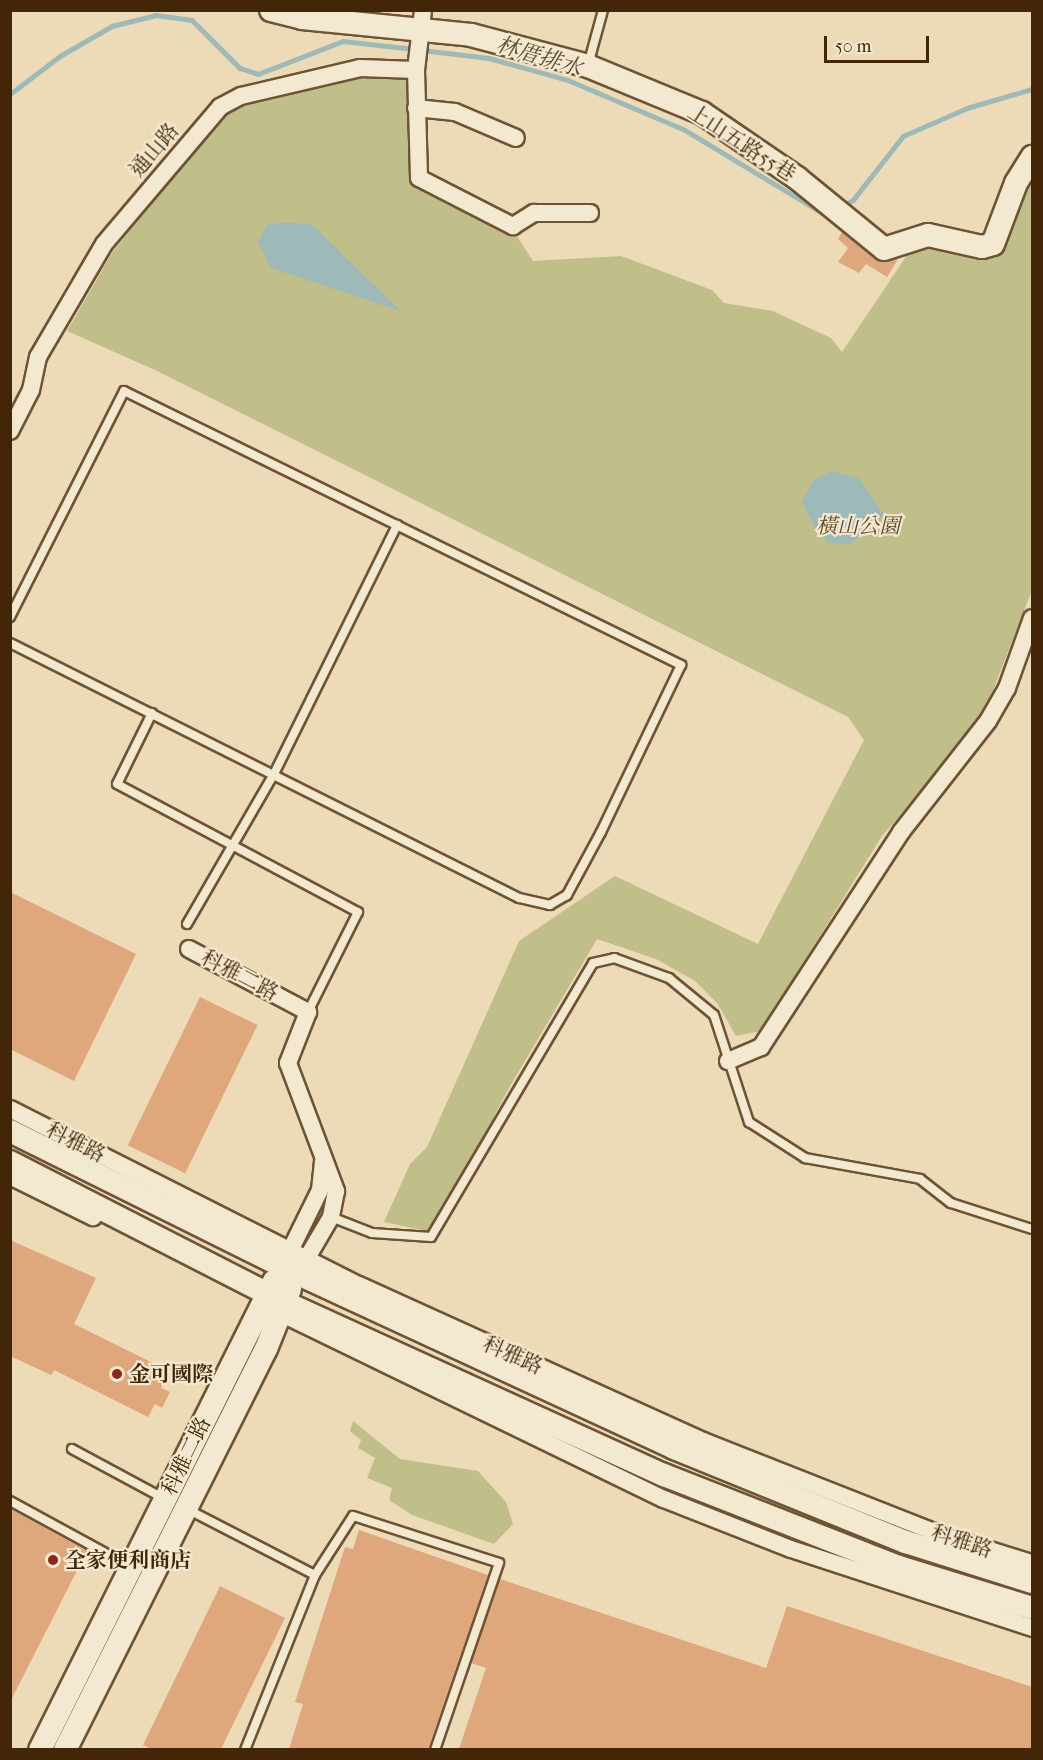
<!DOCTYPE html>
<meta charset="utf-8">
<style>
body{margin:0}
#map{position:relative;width:1043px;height:1760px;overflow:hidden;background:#eddbb7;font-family:"IM FELL French Canon","Noto Serif TC",serif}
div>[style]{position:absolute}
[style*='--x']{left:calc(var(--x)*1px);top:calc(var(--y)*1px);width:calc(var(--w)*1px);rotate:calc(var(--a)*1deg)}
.green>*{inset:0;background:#c0be89}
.water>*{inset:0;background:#9db9b8}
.stream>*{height:4.5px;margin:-2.25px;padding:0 2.25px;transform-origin:2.25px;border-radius:2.25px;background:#9db9b8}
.building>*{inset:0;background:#dfa77c;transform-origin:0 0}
.roads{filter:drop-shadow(2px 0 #6e5334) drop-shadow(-2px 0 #6e5334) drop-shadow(0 2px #6e5334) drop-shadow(0 -2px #6e5334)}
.lane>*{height:8px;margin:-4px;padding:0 4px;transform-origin:4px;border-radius:4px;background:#f3e8d0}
.street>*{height:16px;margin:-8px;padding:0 8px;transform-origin:8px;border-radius:8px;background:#f3e8d0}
.secondary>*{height:22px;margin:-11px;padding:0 11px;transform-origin:11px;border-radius:11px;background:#f3e8d0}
.dots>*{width:16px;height:16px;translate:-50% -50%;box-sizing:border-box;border:3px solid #f3e8d0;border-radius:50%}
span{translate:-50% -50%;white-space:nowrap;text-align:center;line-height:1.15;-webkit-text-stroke:4.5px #f3e8d0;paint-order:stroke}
.street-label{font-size:21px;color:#432608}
.park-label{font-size:21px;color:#624c28;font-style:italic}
.poi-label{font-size:21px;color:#432608;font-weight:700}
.left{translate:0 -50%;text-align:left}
.water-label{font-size:22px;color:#5a4b34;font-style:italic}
.frame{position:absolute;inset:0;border:12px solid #432608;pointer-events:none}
.scale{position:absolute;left:824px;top:36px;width:105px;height:27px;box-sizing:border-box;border:3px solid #432608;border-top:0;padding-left:8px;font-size:18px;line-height:21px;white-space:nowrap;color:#432608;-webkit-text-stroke:4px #f3e8d0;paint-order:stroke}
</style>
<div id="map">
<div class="green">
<i style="clip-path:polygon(343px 76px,407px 79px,417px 158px,410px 172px,516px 235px,533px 261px,621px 256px,712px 290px,724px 303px,773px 311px,831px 338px,842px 352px,909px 252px,928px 243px,977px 256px,1032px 170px,1032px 590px,980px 724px,882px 836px,761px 1031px,736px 1036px,717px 1003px,695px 981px,656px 959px,597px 939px,509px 1088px,438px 1223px,426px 1231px,384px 1222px,410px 1164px,427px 1147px,519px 941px,615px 876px,758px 944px,864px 740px,848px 717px,155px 370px,67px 331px,112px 253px,218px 121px,235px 108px)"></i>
<i style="clip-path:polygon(353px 1421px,400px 1459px,478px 1471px,506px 1502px,513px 1524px,494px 1544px,412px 1515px,389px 1500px,392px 1488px,367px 1478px,375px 1458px,358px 1448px,361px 1440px,350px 1431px)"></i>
</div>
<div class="water">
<i style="clip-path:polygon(286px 222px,313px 225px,400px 311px,271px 268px,258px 242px,267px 225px)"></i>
<i style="clip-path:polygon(831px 471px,859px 478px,883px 514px,876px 527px,869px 526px,850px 545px,830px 543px,817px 532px,802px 502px,813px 481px)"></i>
</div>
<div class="stream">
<i style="--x:422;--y:50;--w:67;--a:6.8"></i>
<i style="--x:489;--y:58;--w:82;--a:15.6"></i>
<i style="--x:568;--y:80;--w:127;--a:23.1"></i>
<i style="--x:685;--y:130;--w:165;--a:31.1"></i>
<i style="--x:10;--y:94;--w:63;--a:-37.2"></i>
<i style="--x:60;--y:56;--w:60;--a:-30"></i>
<i style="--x:112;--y:26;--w:45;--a:-14"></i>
<i style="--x:156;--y:15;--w:36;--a:8"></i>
<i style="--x:192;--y:20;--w:68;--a:45"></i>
<i style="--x:240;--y:68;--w:19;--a:18"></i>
<i style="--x:258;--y:74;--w:91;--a:-21.2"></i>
<i style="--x:343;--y:41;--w:71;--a:6.4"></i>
<i style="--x:841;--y:207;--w:14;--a:-30"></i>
<i style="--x:853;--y:200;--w:81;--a:-52"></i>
<i style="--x:903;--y:136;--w:70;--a:-23.6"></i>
<i style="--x:967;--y:108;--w:68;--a:-16.3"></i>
</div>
<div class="building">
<i style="clip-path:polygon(842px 232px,876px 260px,898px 259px,887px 277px,866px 264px,859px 273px,838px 262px,848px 248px,838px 239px)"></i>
<i style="clip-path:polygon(10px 892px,136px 954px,74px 1081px,10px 1049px)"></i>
<i style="left:200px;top:997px;width:64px;height:165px;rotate:26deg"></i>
<i style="clip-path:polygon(10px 1240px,96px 1278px,74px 1324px,169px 1371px,161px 1388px,170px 1392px,162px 1408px,155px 1404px,148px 1417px,54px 1370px,51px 1375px,10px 1356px)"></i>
<i style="clip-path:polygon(10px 1509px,87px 1551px,10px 1702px)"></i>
<i style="clip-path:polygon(359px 1530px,488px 1575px,428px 1749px,289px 1749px,303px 1704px,295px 1702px,345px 1547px,353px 1549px)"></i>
<i style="clip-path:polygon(500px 1579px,766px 1668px,787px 1606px,1032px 1687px,1032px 1749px,459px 1749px,486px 1668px,471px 1663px)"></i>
<i style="clip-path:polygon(220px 1586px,285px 1618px,221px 1749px,152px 1749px,143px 1745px)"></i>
</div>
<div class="roads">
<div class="lane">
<i style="--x:588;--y:65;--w:57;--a:-74.7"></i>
<i style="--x:10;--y:617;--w:253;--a:-63.2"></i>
<i style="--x:124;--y:391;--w:621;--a:26.19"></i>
<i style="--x:681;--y:665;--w:185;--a:115.6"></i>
<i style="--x:601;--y:832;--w:72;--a:118.4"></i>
<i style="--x:567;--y:895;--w:20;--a:150"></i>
<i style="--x:550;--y:905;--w:32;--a:-167"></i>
<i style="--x:519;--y:898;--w:569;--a:-153.39"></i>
<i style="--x:152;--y:713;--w:79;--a:116.2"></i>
<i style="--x:117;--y:784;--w:273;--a:28"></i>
<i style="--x:358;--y:912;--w:112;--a:116.6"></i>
<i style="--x:187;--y:924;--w:173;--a:-59.9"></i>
<i style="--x:274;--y:774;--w:278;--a:-63.7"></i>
<i style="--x:331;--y:1217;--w:44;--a:21.3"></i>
<i style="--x:372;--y:1233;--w:59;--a:3.9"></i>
<i style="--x:431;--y:1237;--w:318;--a:-59.4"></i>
<i style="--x:593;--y:963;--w:22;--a:-13"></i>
<i style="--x:614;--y:958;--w:59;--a:20"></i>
<i style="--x:669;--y:978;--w:58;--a:39.4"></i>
<i style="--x:714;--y:1015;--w:113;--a:71.9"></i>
<i style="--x:749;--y:1122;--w:67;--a:32.7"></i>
<i style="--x:805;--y:1158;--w:117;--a:10.3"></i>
<i style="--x:920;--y:1179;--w:39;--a:38"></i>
<i style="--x:951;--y:1203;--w:85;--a:17.8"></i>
<i style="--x:72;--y:1449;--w:106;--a:28.3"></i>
<i style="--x:10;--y:1501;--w:138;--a:28.6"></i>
<i style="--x:187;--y:1509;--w:144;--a:27.3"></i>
<i style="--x:245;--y:1750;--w:188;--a:-68.2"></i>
<i style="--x:315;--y:1575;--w:70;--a:-57.2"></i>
<i style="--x:353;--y:1516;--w:153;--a:17.8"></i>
<i style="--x:499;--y:1563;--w:198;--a:108.9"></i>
</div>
<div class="street">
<i style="--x:416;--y:70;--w:60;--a:-83.3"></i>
<i style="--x:416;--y:108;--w:39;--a:6"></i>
<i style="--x:455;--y:112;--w:66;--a:23.1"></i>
<i style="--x:10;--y:431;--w:46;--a:-62.9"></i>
<i style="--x:31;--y:390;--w:34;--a:-78"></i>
<i style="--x:38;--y:357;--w:131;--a:-59.7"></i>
<i style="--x:104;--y:244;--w:180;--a:-49.7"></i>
<i style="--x:220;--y:107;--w:24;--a:-28"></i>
<i style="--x:241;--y:96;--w:122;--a:-13.2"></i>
<i style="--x:360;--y:68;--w:56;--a:2"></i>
<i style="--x:416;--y:70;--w:108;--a:88.4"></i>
<i style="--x:419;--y:178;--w:106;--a:27.1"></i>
<i style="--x:513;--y:226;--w:25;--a:-32"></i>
<i style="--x:534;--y:213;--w:56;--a:0"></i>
<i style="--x:189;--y:949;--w:135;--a:27.9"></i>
<i style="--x:308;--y:1012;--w:55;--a:111.4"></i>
<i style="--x:288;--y:1063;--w:137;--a:69.4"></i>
<i style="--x:336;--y:1191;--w:26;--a:101"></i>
<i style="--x:331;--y:1217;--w:59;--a:120.5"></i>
<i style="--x:728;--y:1061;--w:36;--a:-23"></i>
<i style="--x:761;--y:1047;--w:257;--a:-56.9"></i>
<i style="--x:901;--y:832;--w:141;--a:-51.9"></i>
<i style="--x:988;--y:721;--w:38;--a:-60"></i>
<i style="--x:1007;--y:688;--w:74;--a:-70.3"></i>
<i style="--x:10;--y:1109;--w:391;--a:26.8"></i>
<i style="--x:359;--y:1285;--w:378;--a:24.4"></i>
<i style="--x:703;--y:1441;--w:259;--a:21.5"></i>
<i style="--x:944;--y:1536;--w:92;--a:17.1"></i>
<i style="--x:10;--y:1176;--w:93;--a:26.3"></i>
<i style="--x:286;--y:1259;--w:77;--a:-63.8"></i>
<i style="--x:320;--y:1190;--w:29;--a:-84"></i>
<i style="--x:270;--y:1308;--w:438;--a:25.9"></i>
<i style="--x:664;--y:1499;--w:136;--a:21.5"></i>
<i style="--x:791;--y:1549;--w:254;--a:18.1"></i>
</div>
<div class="secondary">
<i style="--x:271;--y:10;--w:32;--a:14"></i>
<i style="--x:302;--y:18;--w:170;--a:5.7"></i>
<i style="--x:471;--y:35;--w:121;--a:14.8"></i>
<i style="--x:588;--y:66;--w:123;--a:22.4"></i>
<i style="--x:702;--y:113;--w:115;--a:34.4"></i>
<i style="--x:797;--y:178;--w:112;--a:39.2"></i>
<i style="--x:884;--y:249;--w:46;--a:-17.7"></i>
<i style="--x:928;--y:235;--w:55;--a:12.5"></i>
<i style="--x:982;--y:247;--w:11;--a:-15"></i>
<i style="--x:993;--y:244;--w:65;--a:-69.3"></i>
<i style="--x:1016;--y:183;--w:31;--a:-58"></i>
<i style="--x:10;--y:1131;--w:322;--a:26.4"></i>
<i style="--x:298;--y:1274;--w:414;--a:24.8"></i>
<i style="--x:674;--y:1448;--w:250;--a:22.1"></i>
<i style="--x:906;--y:1542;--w:132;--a:17.6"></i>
<i style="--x:10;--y:1162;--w:308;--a:27.1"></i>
<i style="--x:284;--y:1302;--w:418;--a:24.5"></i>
<i style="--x:664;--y:1475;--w:252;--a:21.4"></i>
<i style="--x:899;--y:1567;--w:139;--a:17.1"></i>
<i style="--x:40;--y:1750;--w:524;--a:-63.48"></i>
<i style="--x:65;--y:1750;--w:449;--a:-63.4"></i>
<i style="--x:266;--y:1349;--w:65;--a:-68.2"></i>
</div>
</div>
<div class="dots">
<i style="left:117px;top:1374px;background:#8f2418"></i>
<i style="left:53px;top:1560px;background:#8f2418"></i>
</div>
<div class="street-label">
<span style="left:742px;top:143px;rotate:33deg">上山五路55巷</span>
<span style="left:154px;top:150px;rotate:-50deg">通山路</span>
<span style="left:240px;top:975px;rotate:28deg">科雅二路</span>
<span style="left:76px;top:1142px;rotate:27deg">科雅路</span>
<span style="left:513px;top:1355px;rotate:24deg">科雅路</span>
<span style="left:186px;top:1456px;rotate:-64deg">科雅二路</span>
<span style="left:962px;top:1541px;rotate:18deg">科雅路</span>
</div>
<div class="park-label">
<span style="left:858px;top:526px">橫山公園</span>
</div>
<div class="poi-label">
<span class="left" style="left:129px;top:1374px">金可國際</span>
<span class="left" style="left:65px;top:1560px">全家便利商店</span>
</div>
<div class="water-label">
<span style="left:539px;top:57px;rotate:17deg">林厝排水</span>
</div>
<div class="frame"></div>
<div class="scale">50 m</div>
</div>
